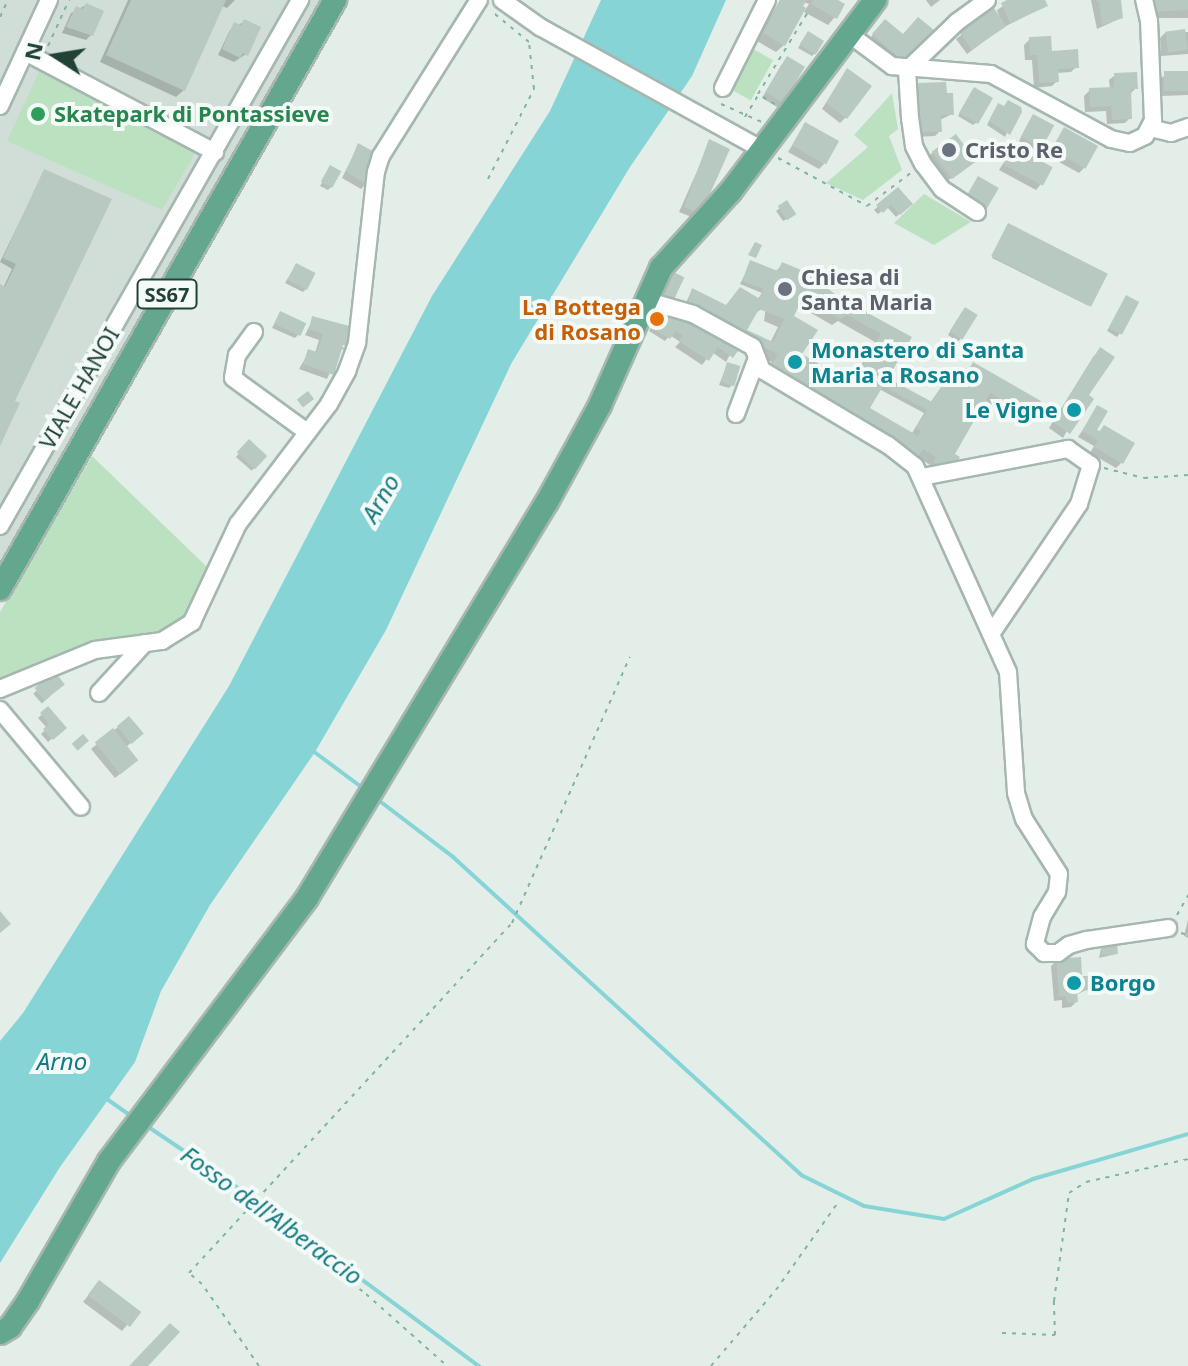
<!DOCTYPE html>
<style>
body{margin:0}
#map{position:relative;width:1188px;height:1366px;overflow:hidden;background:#e3eee8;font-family:"Noto Sans",sans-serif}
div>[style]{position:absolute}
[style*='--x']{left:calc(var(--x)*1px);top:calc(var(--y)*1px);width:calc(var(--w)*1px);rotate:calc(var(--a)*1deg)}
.built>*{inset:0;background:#d1ded7}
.green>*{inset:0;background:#bbe1c1;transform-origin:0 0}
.water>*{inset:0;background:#87d4d7}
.shadow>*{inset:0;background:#0003;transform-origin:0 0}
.stream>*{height:4px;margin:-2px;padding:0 2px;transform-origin:2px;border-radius:2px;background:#87d4d7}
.building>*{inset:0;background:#b8c9c1;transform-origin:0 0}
.path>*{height:2px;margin-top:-1px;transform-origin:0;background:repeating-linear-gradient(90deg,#81b49f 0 4px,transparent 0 10px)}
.roads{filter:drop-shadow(2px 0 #a5b7af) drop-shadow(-2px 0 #a5b7af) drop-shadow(0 2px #a5b7af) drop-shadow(0 -2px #a5b7af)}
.minor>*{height:16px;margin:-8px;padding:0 8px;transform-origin:8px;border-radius:8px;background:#fff}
.major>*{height:22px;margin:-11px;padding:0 11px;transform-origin:11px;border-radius:11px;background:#64a78f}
.dots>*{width:22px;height:22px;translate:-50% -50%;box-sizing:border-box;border:4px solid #f4faf7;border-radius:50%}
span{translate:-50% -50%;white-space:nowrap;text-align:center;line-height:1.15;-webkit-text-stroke:8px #f4faf7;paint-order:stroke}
.shield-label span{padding:2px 6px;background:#f4faf7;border:2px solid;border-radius:6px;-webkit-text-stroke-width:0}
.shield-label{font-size:20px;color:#214235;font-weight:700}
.leisure-label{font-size:22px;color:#27864d;font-weight:700}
.left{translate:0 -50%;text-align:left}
.worship-label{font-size:22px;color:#5b616d;font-weight:700}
.food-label{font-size:22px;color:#c56008;font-weight:700}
.right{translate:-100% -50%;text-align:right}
.culture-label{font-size:22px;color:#0d838f;font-weight:700}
.street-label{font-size:22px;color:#214235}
.water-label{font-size:24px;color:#167c83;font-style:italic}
.north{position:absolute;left:16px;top:16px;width:80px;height:80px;-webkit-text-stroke:6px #f4faf7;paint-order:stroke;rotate:282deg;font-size:22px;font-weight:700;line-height:32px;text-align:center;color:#214235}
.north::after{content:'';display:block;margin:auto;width:28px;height:36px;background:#214235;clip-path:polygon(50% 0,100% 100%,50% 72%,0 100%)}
</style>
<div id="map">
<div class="built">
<i style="clip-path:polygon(0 0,325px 0,0 568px)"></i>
</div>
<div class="green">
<i style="left:753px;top:49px;width:23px;height:46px;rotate:29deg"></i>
<i style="clip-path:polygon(42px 65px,52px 70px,52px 77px,70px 87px,81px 85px,198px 148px,162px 210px,7px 141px)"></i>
<i style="clip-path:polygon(892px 93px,898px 129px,889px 136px,902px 170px,863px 200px,826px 183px,868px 147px,854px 135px)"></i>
<i style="clip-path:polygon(924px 194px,971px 222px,934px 245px,894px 223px)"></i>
<i style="clip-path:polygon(92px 456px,206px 566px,206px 582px,183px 623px,161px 635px,0 685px,0 612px)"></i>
</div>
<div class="water">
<i style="clip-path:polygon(601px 0,726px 0,692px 76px,630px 167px,511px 364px,386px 630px,315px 752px,210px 905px,161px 991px,135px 1062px,60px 1167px,0 1263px,0 1041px,23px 1013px,229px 686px,432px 296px,550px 111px)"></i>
</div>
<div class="shadow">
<i style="clip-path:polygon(128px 0,235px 0,227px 8px,222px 6px,184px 90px,176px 97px,100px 62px)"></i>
<i style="clip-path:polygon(780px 0,834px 0,835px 17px,828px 25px,804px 12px,809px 4px,804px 2px,784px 45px,776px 52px,757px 41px)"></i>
<i style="clip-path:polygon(926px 0,940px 0,931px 7px)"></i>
<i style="clip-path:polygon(1012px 0,1043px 0,1046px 6px,1002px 28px,967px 54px,956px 39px,993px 11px,1000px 18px,997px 10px)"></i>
<i style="clip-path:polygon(1091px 0,1119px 0,1121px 18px,1097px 29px)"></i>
<i style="left:1145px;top:0;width:43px;height:18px"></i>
<i style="clip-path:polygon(86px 5px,91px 35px,86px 40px,62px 33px,71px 13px)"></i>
<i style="clip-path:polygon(245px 21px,246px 54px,234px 62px,218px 55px,230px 30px)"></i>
<i style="clip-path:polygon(885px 22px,909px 55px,903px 61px,892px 61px,868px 40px)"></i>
<i style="clip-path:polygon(1166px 32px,1188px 32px,1188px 54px,1161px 56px,1160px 38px)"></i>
<i style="clip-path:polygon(805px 37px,815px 53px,812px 56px,798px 48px)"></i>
<i style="clip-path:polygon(1030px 39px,1050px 53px,1076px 67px,1071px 72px,1056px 73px,1057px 81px,1052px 86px,1034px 88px,1032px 60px,1025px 60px,1024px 45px)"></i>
<i style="clip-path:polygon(782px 64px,782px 102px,777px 107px,762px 98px)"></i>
<i style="clip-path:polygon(847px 70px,846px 117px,840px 123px,822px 109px)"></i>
<i style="clip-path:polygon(1188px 73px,1188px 95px,1161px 96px,1159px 80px,1165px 75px)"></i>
<i style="clip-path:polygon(1115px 75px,1136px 88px,1130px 94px,1130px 118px,1125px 123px,1107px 124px,1106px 111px,1085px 112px,1084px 96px,1090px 90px,1110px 89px,1109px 80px)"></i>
<i style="clip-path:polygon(919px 85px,952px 114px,940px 120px,940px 131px,935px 136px,915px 137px,914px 91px)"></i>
<i style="clip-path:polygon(971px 93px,977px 122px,973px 125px,958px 116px)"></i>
<i style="clip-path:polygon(1019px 107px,1005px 137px,987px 125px,995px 109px)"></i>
<i style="clip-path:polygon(1030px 120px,1051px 126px,1036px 150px,1019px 141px)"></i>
<i style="clip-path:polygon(805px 125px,824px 164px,819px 169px,788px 152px)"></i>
<i style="clip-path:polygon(1065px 130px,1084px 168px,1079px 173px,1048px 156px)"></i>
<i style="clip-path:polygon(710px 142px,727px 150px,694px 218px,679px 212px)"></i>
<i style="clip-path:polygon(358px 146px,366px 184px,361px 189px,342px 178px)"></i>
<i style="clip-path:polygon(1013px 148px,1041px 184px,1036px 190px,999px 170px)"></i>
<i style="clip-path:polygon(932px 153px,970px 165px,947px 181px,938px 169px,933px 172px,925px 160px)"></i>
<i style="clip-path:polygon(330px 168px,331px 187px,328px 190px,320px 186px)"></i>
<i style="clip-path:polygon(44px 172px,12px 402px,0 441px,0 287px,3px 288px,12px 269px,0 262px)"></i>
<i style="clip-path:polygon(897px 190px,910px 204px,896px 217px,887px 207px,878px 214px,874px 210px)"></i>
<i style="clip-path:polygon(780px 208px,790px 217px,783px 221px,776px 211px)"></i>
<i style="clip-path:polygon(1007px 226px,1089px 306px,992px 258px)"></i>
<i style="clip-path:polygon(evenodd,751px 263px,775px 272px,782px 265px,909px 337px,885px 379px,930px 403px,951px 373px,962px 379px,973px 364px,1038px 401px,1023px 422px,984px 400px,953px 455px,950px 471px,927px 470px,930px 465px,916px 456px,910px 462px,763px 378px,772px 362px,763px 358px,766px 353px,738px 340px,726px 362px,712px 352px,702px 365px,675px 347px,680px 342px,670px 335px,665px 341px,649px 331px,658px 312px,682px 311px,692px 290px,725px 307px,757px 300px,762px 293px,740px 284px,751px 263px,797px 305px,832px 325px,838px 321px,875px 342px,850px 384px,800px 355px,792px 317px,797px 305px,751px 263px,766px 306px,764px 321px,778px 327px,770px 343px,745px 331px,754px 314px,766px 306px,751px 263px,879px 389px,924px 413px,911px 435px,867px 409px,879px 389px)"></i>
<i style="clip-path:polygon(296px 265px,306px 289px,303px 292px,285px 283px)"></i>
<i style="clip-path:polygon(1126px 298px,1120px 333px,1117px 337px,1107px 331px)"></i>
<i style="clip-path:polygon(962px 312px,961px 338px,958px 342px,948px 335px)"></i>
<i style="clip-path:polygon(278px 317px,298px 335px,295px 338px,272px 328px)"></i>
<i style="clip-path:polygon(313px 319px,351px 328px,347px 348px,347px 344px,333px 346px,347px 348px,340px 350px,327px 379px,299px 369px,309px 352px,315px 353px,319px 340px,305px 335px)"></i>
<i style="clip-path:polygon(1095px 354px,1086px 395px,1063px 438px,1049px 428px)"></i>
<i style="clip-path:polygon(727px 365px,732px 385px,729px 388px,719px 385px)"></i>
<i style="clip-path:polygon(1098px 407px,1094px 430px,1121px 463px,1116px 468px,1090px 453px,1094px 446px,1078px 437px)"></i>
<i style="left:249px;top:442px;width:21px;height:20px;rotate:41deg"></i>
<i style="left:54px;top:675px;width:13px;height:28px;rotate:48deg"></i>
<i style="clip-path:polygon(48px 709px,64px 728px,48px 742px,41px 734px,47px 728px,38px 718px)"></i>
<i style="clip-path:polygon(128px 719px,141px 734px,126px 747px,131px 765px,115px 778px,91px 749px)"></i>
<i style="clip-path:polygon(1188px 920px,1188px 938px,1184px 936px)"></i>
<i style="clip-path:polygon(1102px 944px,1116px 954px,1099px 958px)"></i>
<i style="clip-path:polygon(1057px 960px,1088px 989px,1076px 995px,1076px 1002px,1071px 1007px,1062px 1008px,1062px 1000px,1054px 1001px,1051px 966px)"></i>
<i style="clip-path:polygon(94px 1288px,138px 1312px,122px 1331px,83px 1302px)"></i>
</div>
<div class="stream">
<i style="--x:313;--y:751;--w:64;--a:36.7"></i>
<i style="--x:377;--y:799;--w:96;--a:37.3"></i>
<i style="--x:453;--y:857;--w:471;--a:42.4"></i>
<i style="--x:801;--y:1175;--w:70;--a:26.2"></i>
<i style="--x:864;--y:1206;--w:81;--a:9.2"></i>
<i style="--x:944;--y:1219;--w:98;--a:-24.2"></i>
<i style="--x:1033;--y:1179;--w:161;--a:-16.2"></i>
<i style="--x:104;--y:1097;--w:35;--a:35"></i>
<i style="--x:144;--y:1124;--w:104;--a:34"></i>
<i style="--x:230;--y:1182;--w:310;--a:36.5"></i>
</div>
<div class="building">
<i style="clip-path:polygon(131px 0,226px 0,185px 91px,106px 55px)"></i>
<i style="clip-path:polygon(781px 0,807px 0,803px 6px,806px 8px,785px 46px,763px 33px)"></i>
<i style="clip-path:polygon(813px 0,838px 0,845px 4px,837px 19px,811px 4px)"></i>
<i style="clip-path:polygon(1007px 0,1045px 0,1048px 6px,1010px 23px,1001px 3px)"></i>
<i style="clip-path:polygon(1095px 0,1121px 0,1123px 18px,1102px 25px,1099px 3px)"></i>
<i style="clip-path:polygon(1152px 0,1188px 0,1188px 10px,1153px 12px)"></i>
<i style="clip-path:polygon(86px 3px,104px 11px,93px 36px,66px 27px,76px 6px,83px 9px)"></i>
<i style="left:994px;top:8px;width:22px;height:42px;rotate:56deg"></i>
<i style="clip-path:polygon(918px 17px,934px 30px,911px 57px,898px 57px,872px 34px,885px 19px,903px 34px)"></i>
<i style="clip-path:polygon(244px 19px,261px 27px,248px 56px,243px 53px,240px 58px,222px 49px,234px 22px,241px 25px)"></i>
<i style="left:1185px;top:29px;width:21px;height:20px;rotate:82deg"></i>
<i style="left:808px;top:31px;width:19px;height:16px;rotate:32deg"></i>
<i style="clip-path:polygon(1051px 36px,1052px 51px,1078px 49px,1079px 68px,1058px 69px,1059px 82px,1039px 83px,1037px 55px,1030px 55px,1029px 37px)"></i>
<i style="left:787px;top:56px;width:21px;height:42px;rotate:31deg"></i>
<i style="clip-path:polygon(847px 68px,872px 86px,847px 119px,826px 103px)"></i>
<i style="left:1188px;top:71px;width:20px;height:24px;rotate:90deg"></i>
<i style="clip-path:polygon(1137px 72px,1138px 89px,1131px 89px,1132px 119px,1112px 120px,1111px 106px,1090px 107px,1089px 88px,1114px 87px,1114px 73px)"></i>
<i style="clip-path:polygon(946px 82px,947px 93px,953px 93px,954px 115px,941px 115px,942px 132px,920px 132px,918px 83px)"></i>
<i style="left:974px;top:87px;width:22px;height:30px;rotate:30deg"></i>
<i style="clip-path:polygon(1008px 100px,1021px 107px,1022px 112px,1010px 135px,989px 121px,998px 103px,1004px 106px)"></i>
<i style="left:1033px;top:114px;width:24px;height:26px;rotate:28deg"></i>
<i style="left:805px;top:122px;width:39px;height:27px;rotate:29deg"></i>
<i style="left:1064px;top:127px;width:39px;height:26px;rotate:29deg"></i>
<i style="left:956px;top:134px;width:34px;height:30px;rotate:54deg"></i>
<i style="clip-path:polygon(709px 139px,730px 149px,701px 214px,684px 207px)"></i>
<i style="clip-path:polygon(358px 143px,378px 154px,368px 185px,346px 172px)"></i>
<i style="left:1013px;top:146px;width:45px;height:21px;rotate:28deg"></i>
<i style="left:330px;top:165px;width:13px;height:19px;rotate:29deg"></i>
<i style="clip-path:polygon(44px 169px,112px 199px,15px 401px,20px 403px,0 446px,0 284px,5px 287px,16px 264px,3px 258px)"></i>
<i style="left:978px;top:176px;width:24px;height:24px;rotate:30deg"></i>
<i style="clip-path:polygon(898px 187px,913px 204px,900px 215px,891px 205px,883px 213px,876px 205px)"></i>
<i style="left:787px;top:200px;width:17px;height:11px;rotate:57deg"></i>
<i style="left:1008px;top:223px;width:112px;height:37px;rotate:27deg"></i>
<i style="clip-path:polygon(755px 242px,762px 245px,756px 258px,748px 255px)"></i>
<i style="clip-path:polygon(evenodd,750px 260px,778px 271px,782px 262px,806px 272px,840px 298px,912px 337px,888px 378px,932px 402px,951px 370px,964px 378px,973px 362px,1041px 401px,1032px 416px,990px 393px,955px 454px,960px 457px,951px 473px,933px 462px,936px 457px,923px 449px,919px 456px,769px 370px,778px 354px,725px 330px,687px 306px,692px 288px,726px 305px,740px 287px,760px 299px,763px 289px,742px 281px,750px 260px,803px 297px,840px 319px,847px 315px,881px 334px,852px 383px,802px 354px,818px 330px,794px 316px,803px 297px,750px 260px,759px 309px,784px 319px,773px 342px,747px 330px,759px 309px,750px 260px,883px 386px,927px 410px,916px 428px,921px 431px,918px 436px,870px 408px,883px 386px)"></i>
<i style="left:296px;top:263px;width:22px;height:19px;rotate:27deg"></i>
<i style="left:669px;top:270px;width:17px;height:27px;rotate:25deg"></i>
<i style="left:1126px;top:295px;width:15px;height:37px;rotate:28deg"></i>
<i style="clip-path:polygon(660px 306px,742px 345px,733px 358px,718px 347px,709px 361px,679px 341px,683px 336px,676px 331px,670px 339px,651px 328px)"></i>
<i style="left:965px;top:307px;width:15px;height:29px;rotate:32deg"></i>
<i style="left:280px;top:311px;width:29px;height:14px;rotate:25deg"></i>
<i style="clip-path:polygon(312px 316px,353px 327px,351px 347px,343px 345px,334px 375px,303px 364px,308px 349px,317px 352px,323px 334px,309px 329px)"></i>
<i style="clip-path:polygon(1100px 347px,1115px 357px,1089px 395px,1094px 399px,1070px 434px,1053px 422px)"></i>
<i style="left:727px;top:362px;width:14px;height:21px;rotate:17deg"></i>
<i style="left:308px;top:391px;width:10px;height:14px;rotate:53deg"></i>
<i style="clip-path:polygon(1097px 405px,1108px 411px,1097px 430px,1100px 431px,1104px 425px,1135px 443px,1123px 464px,1094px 447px,1098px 440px,1082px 431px)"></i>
<i style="left:249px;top:439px;width:25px;height:18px;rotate:43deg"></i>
<i style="left:55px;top:672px;width:16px;height:26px;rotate:52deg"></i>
<i style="clip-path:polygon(48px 706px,67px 728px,53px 740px,43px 729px,49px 724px,40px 713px)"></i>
<i style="left:129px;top:716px;width:23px;height:16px;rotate:50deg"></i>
<i style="left:113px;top:728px;width:41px;height:23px;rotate:52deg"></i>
<i style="left:83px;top:734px;width:9px;height:15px;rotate:49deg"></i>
<i style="clip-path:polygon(0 911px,11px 924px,0 933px)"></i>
<i style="left:1117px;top:941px;width:13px;height:16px;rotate:86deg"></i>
<i style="clip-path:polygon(1081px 957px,1082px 976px,1089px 976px,1090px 990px,1077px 991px,1078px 1002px,1067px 1003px,1066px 996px,1059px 997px,1056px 959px)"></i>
<i style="left:99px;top:1280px;width:53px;height:19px;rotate:37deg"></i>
<i style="clip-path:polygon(170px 1323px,180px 1332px,148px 1366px,129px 1366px)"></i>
</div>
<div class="path">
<i style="--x:0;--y:17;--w:19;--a:-65"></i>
<i style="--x:48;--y:46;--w:51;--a:-65.5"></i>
<i style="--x:721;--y:104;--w:45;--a:23.7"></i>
<i style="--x:775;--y:104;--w:20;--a:-150"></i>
<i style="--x:758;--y:94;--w:96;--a:-58.6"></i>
<i style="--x:745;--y:117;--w:26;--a:-59"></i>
<i style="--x:778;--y:158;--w:101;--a:28.3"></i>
<i style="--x:867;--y:206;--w:56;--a:-37.1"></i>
<i style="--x:488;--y:179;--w:101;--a:-62.9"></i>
<i style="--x:534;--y:89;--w:47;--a:-96.1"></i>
<i style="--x:529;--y:42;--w:50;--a:-140.6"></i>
<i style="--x:1104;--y:468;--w:41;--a:14"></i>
<i style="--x:1144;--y:478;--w:44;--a:-3.9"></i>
<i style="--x:1177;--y:915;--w:23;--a:-61"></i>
<i style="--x:1181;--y:933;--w:7;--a:16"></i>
<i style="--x:249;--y:1210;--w:66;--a:33.2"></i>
<i style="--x:304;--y:1246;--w:78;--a:37.7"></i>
<i style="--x:366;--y:1294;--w:108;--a:41.6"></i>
<i style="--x:1002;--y:1333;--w:53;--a:2.2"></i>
<i style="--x:1055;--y:1335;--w:34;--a:-92"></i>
<i style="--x:1054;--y:1301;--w:109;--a:-82.1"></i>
<i style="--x:1069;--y:1193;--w:20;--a:-33"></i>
<i style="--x:1086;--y:1182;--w:105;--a:-12.7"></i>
<i style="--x:259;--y:1366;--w:100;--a:-124.8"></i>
<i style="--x:202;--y:1284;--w:17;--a:-140"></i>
<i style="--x:189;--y:1273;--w:476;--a:-47.3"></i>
<i style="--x:512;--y:923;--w:291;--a:-66.1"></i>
<i style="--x:711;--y:1366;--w:100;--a:-49.5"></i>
<i style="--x:776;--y:1290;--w:109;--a:-54.7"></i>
</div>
<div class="roads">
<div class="minor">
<i style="--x:502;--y:0;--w:47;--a:35.4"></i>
<i style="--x:540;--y:27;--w:255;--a:28.9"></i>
<i style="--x:849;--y:34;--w:54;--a:36.7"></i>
<i style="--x:892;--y:66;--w:99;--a:4.6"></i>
<i style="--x:991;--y:74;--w:136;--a:28.4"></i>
<i style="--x:1111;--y:139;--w:19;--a:12"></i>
<i style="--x:1130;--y:143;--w:17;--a:-25"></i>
<i style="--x:1145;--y:136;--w:18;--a:-63"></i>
<i style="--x:1153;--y:120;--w:99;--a:-92.3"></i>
<i style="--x:1149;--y:21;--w:22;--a:-103"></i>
<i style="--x:25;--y:52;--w:215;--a:27.8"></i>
<i style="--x:723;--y:88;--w:98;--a:-63.4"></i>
<i style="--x:0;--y:106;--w:117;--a:-65.2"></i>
<i style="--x:1150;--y:128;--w:22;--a:13"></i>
<i style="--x:1171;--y:133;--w:18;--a:-19"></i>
<i style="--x:977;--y:212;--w:42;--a:-146.7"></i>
<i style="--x:942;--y:189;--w:31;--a:-127"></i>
<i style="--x:923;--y:164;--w:20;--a:-117"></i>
<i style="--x:914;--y:146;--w:28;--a:-98"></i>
<i style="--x:910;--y:118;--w:48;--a:-93.6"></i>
<i style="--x:907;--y:70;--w:69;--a:-43.8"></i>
<i style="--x:957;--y:22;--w:37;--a:-36"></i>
<i style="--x:648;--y:301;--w:47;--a:16.1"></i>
<i style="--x:693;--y:314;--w:68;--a:28.8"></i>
<i style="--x:753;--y:347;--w:25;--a:69"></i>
<i style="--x:762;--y:370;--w:147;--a:30.8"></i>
<i style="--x:888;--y:445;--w:34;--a:38"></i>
<i style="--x:915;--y:466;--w:226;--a:65.7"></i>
<i style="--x:1008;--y:672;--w:121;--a:86.2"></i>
<i style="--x:1016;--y:793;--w:27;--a:73"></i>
<i style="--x:1024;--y:819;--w:65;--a:57.5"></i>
<i style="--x:1059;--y:874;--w:18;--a:96"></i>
<i style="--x:1057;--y:892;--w:29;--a:121"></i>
<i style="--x:1042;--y:917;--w:28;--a:105"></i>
<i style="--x:1035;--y:944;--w:13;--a:45"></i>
<i style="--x:1044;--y:953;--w:14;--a:0"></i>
<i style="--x:1058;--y:953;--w:14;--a:-36"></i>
<i style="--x:1069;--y:945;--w:19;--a:-16"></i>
<i style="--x:1087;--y:940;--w:82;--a:-8.4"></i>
<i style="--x:254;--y:332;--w:29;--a:126"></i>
<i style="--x:237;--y:355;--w:23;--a:100"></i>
<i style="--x:233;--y:378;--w:92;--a:36.1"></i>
<i style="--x:736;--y:414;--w:60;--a:-69.4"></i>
<i style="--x:922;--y:477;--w:149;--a:-10.9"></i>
<i style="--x:1068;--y:449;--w:28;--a:35"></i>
<i style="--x:1091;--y:465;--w:41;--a:107.1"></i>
<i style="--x:1079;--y:504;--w:157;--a:124.1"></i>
<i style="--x:0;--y:526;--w:606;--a:-60.3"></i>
<i style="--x:0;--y:689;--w:103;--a:-22.3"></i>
<i style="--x:95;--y:650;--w:68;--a:-7.7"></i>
<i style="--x:162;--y:641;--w:36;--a:-32"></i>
<i style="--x:192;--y:622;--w:108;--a:-64.9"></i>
<i style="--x:238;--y:524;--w:151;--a:-52.8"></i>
<i style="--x:329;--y:404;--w:38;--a:-61"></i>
<i style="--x:347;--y:371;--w:30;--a:-70"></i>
<i style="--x:357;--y:343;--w:172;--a:-83.7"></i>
<i style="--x:376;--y:172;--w:17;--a:-73"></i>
<i style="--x:381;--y:156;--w:184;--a:-57.9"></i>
<i style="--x:99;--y:693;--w:68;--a:-47.4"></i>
<i style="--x:0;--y:710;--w:126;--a:50.1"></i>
</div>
<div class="major">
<i style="--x:0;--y:589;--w:678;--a:-60.37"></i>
<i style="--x:0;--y:1333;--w:12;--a:-31"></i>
<i style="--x:10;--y:1327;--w:32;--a:-55"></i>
<i style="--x:28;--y:1301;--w:162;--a:-59.9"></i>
<i style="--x:109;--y:1161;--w:329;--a:-53"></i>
<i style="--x:307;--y:898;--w:463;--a:-58.8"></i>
<i style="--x:547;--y:502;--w:111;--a:-61.3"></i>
<i style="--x:600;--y:405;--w:150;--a:-66"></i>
<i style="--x:661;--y:268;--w:103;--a:-47.8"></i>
<i style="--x:730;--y:192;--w:241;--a:-52.9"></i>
</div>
</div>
<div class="dots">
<i style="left:38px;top:114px;background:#2e9e5b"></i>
<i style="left:949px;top:150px;background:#6b7280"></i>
<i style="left:785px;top:289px;background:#6b7280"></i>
<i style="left:657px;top:319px;background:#e8710a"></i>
<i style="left:795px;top:362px;background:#0f9aa8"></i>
<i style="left:1074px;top:410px;background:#0f9aa8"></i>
<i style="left:1074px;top:983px;background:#0f9aa8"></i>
</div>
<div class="shield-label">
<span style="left:167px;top:294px">SS67</span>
</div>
<div class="leisure-label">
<span class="left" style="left:54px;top:114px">Skatepark di Pontassieve</span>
</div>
<div class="worship-label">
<span class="left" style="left:965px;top:150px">Cristo Re</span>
<span class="left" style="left:801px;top:289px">Chiesa di<br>Santa Maria</span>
</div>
<div class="food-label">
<span class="right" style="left:641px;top:319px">La Bottega<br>di Rosano</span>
</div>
<div class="culture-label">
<span class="left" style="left:811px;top:362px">Monastero di Santa<br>Maria a Rosano</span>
<span class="right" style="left:1058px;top:410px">Le Vigne</span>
<span class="left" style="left:1090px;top:983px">Borgo</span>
</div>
<div class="street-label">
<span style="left:79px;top:388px;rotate:-60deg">VIALE HANOI</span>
</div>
<div class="water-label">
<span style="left:380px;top:498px;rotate:-60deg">Arno</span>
<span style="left:62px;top:1061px">Arno</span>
<span style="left:272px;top:1215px;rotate:36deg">Fosso dell'Alberaccio</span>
</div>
<div class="north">N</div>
</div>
